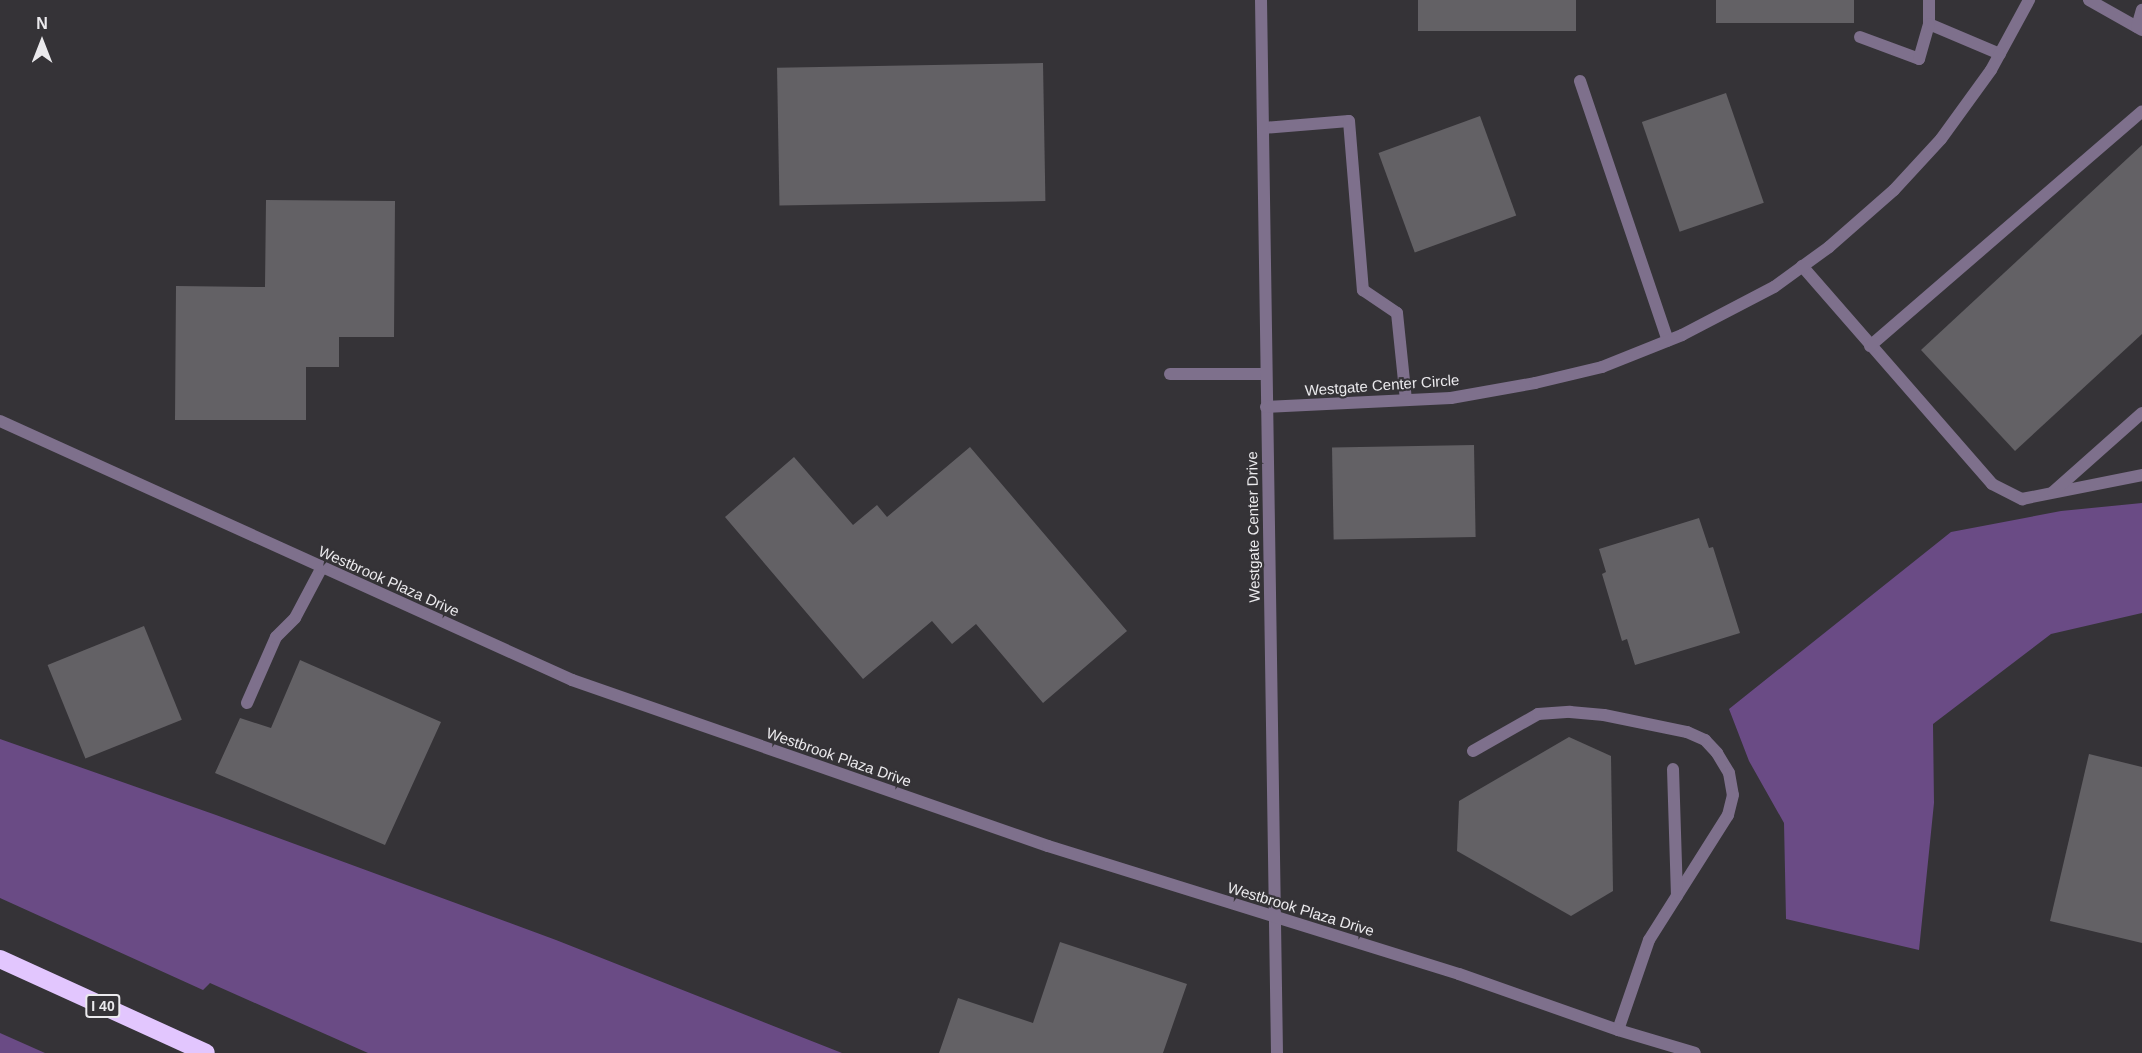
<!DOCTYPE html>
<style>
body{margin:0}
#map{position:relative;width:2142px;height:1053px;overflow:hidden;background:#353337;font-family:Helvetica,sans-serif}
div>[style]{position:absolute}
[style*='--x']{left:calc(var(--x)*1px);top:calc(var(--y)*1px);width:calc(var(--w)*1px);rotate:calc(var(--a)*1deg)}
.green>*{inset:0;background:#6a4b85}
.building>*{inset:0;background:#636165;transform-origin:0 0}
.lane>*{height:12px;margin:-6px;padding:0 6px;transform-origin:6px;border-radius:6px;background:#7e708c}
.street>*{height:12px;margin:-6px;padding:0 6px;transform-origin:6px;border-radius:6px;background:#7e708c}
.highway>*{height:18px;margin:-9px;padding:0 9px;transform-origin:9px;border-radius:9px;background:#e2c6fe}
span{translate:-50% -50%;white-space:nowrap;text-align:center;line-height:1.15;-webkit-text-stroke:4.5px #353337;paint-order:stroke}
.shield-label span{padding:2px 4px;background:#353337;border:2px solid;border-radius:4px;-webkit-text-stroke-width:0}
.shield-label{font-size:14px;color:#ebeaed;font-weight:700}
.street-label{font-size:15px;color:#ebeaed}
.north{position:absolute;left:12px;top:12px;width:60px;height:60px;-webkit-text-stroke:4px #353337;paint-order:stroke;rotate:0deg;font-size:16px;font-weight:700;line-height:24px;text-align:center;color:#ebeaed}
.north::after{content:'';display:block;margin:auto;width:21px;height:27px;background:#ebeaed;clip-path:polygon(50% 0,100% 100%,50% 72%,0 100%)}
</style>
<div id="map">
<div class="green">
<i style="clip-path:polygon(2142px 503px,2142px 613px,2051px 634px,1933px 724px,1934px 803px,1919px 950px,1786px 919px,1784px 823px,1749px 761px,1729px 709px,1951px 532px,2061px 511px)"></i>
<i style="clip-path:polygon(0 739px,216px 815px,556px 940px,842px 1053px,368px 1053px,210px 983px,203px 990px,0 898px)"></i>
<i style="clip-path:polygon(0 1033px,45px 1053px,0 1053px)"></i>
</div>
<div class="building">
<i style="left:1418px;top:0;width:158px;height:31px"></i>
<i style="left:1716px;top:0;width:138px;height:23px"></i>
<i style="left:1043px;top:63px;width:138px;height:266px;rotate:89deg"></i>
<i style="left:1726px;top:93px;width:116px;height:89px;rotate:71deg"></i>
<i style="left:1480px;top:116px;width:106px;height:108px;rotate:70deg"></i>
<i style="clip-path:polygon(2142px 145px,2142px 334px,2015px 451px,1921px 350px)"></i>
<i style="clip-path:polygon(266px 200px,395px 201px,394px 337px,339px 337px,339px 367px,306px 367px,306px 420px,175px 420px,176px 286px,265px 287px)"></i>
<i style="left:1474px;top:445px;width:92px;height:142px;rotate:89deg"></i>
<i style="clip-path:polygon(970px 447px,1127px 631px,1043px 703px,976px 624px,952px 644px,932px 621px,863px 679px,725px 517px,794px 457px,853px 525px,877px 505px,887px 517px)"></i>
<i style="clip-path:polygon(1699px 518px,1709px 548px,1713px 547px,1740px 633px,1635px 665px,1627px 639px,1622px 641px,1602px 574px,1606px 572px,1599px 549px)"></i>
<i style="left:144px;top:626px;width:101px;height:104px;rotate:68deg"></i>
<i style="clip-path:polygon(300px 660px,441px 722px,385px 845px,215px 773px,240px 718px,271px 728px)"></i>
<i style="clip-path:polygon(1569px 737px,1611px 756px,1613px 891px,1571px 916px,1457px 851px,1459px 801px)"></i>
<i style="clip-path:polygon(2089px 754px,2142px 767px,2142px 943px,2050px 921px)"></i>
<i style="clip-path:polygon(1060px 942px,1187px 984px,1163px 1053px,939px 1053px,958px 998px,1033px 1023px)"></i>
</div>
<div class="lane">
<i style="--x:1929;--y:0;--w:24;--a:90"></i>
<i style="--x:1929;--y:24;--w:77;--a:22.9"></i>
<i style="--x:2089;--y:0;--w:61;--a:29.5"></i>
<i style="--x:2137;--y:27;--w:18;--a:-74"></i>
<i style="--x:1860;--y:37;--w:63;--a:20.4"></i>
<i style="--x:1919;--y:59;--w:36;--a:-74"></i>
<i style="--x:1580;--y:81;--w:274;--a:71.3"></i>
<i style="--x:1263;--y:128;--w:86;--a:-4.7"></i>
<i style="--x:1349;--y:121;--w:170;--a:85.3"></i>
<i style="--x:1363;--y:290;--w:41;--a:34.1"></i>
<i style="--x:1397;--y:313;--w:87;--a:84.1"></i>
<i style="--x:1802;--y:266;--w:289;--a:48.9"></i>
<i style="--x:1992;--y:484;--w:34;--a:27"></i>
<i style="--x:2022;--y:499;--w:122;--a:-11.3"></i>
<i style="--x:1870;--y:346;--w:359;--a:-40.8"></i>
<i style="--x:1170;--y:374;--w:96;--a:0"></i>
<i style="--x:2053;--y:492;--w:119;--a:-41.6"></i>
<i style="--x:247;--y:703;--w:72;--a:-66.3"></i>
<i style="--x:276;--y:637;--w:27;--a:-45"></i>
<i style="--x:295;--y:618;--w:58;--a:-62.1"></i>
<i style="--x:1473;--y:751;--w:75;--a:-29.6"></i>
<i style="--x:1538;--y:714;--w:32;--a:-4"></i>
<i style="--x:1570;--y:712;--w:34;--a:5"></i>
<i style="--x:1604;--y:715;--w:85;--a:11.6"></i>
<i style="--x:1687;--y:732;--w:20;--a:24"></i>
<i style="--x:1705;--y:740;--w:18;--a:47"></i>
<i style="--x:1717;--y:753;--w:23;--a:59"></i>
<i style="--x:1729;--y:773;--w:22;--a:80"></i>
<i style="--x:1733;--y:795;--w:21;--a:104"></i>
<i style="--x:1728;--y:815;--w:148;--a:122.3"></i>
<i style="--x:1649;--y:940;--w:95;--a:109"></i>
<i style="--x:1673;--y:769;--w:127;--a:88.2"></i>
</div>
<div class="street">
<i style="--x:1261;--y:0;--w:1053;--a:89.13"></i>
<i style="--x:1266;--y:407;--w:185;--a:-2.8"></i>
<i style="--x:1451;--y:398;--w:85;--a:-10.1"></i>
<i style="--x:1535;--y:383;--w:69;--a:-13.4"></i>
<i style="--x:1602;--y:367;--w:86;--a:-21.8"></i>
<i style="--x:1682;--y:335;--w:104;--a:-27.6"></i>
<i style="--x:1774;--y:287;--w:68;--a:-36"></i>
<i style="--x:1829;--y:247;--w:86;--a:-41.2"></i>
<i style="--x:1894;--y:190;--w:69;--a:-47.3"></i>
<i style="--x:1941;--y:139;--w:85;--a:-54.1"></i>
<i style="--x:1991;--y:70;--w:80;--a:-61.5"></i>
<i style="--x:0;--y:421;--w:628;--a:24.36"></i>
<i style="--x:572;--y:680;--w:504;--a:19.23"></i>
<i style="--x:1048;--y:846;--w:430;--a:17.3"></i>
<i style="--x:1459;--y:974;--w:169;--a:19.4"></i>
<i style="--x:1618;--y:1030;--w:80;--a:16.6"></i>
</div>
<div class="highway">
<i style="--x:0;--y:959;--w:226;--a:24.5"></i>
</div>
<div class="shield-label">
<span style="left:103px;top:1006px">I 40</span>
</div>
<div class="street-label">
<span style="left:1382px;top:385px;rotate:-4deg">Westgate Center Circle</span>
<span style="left:1253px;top:527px;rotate:-91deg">Westgate Center Drive</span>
<span style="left:389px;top:581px;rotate:24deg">Westbrook Plaza Drive</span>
<span style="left:839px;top:757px;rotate:19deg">Westbrook Plaza Drive</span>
<span style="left:1301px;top:909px;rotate:17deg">Westbrook Plaza Drive</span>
</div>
<div class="north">N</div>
</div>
